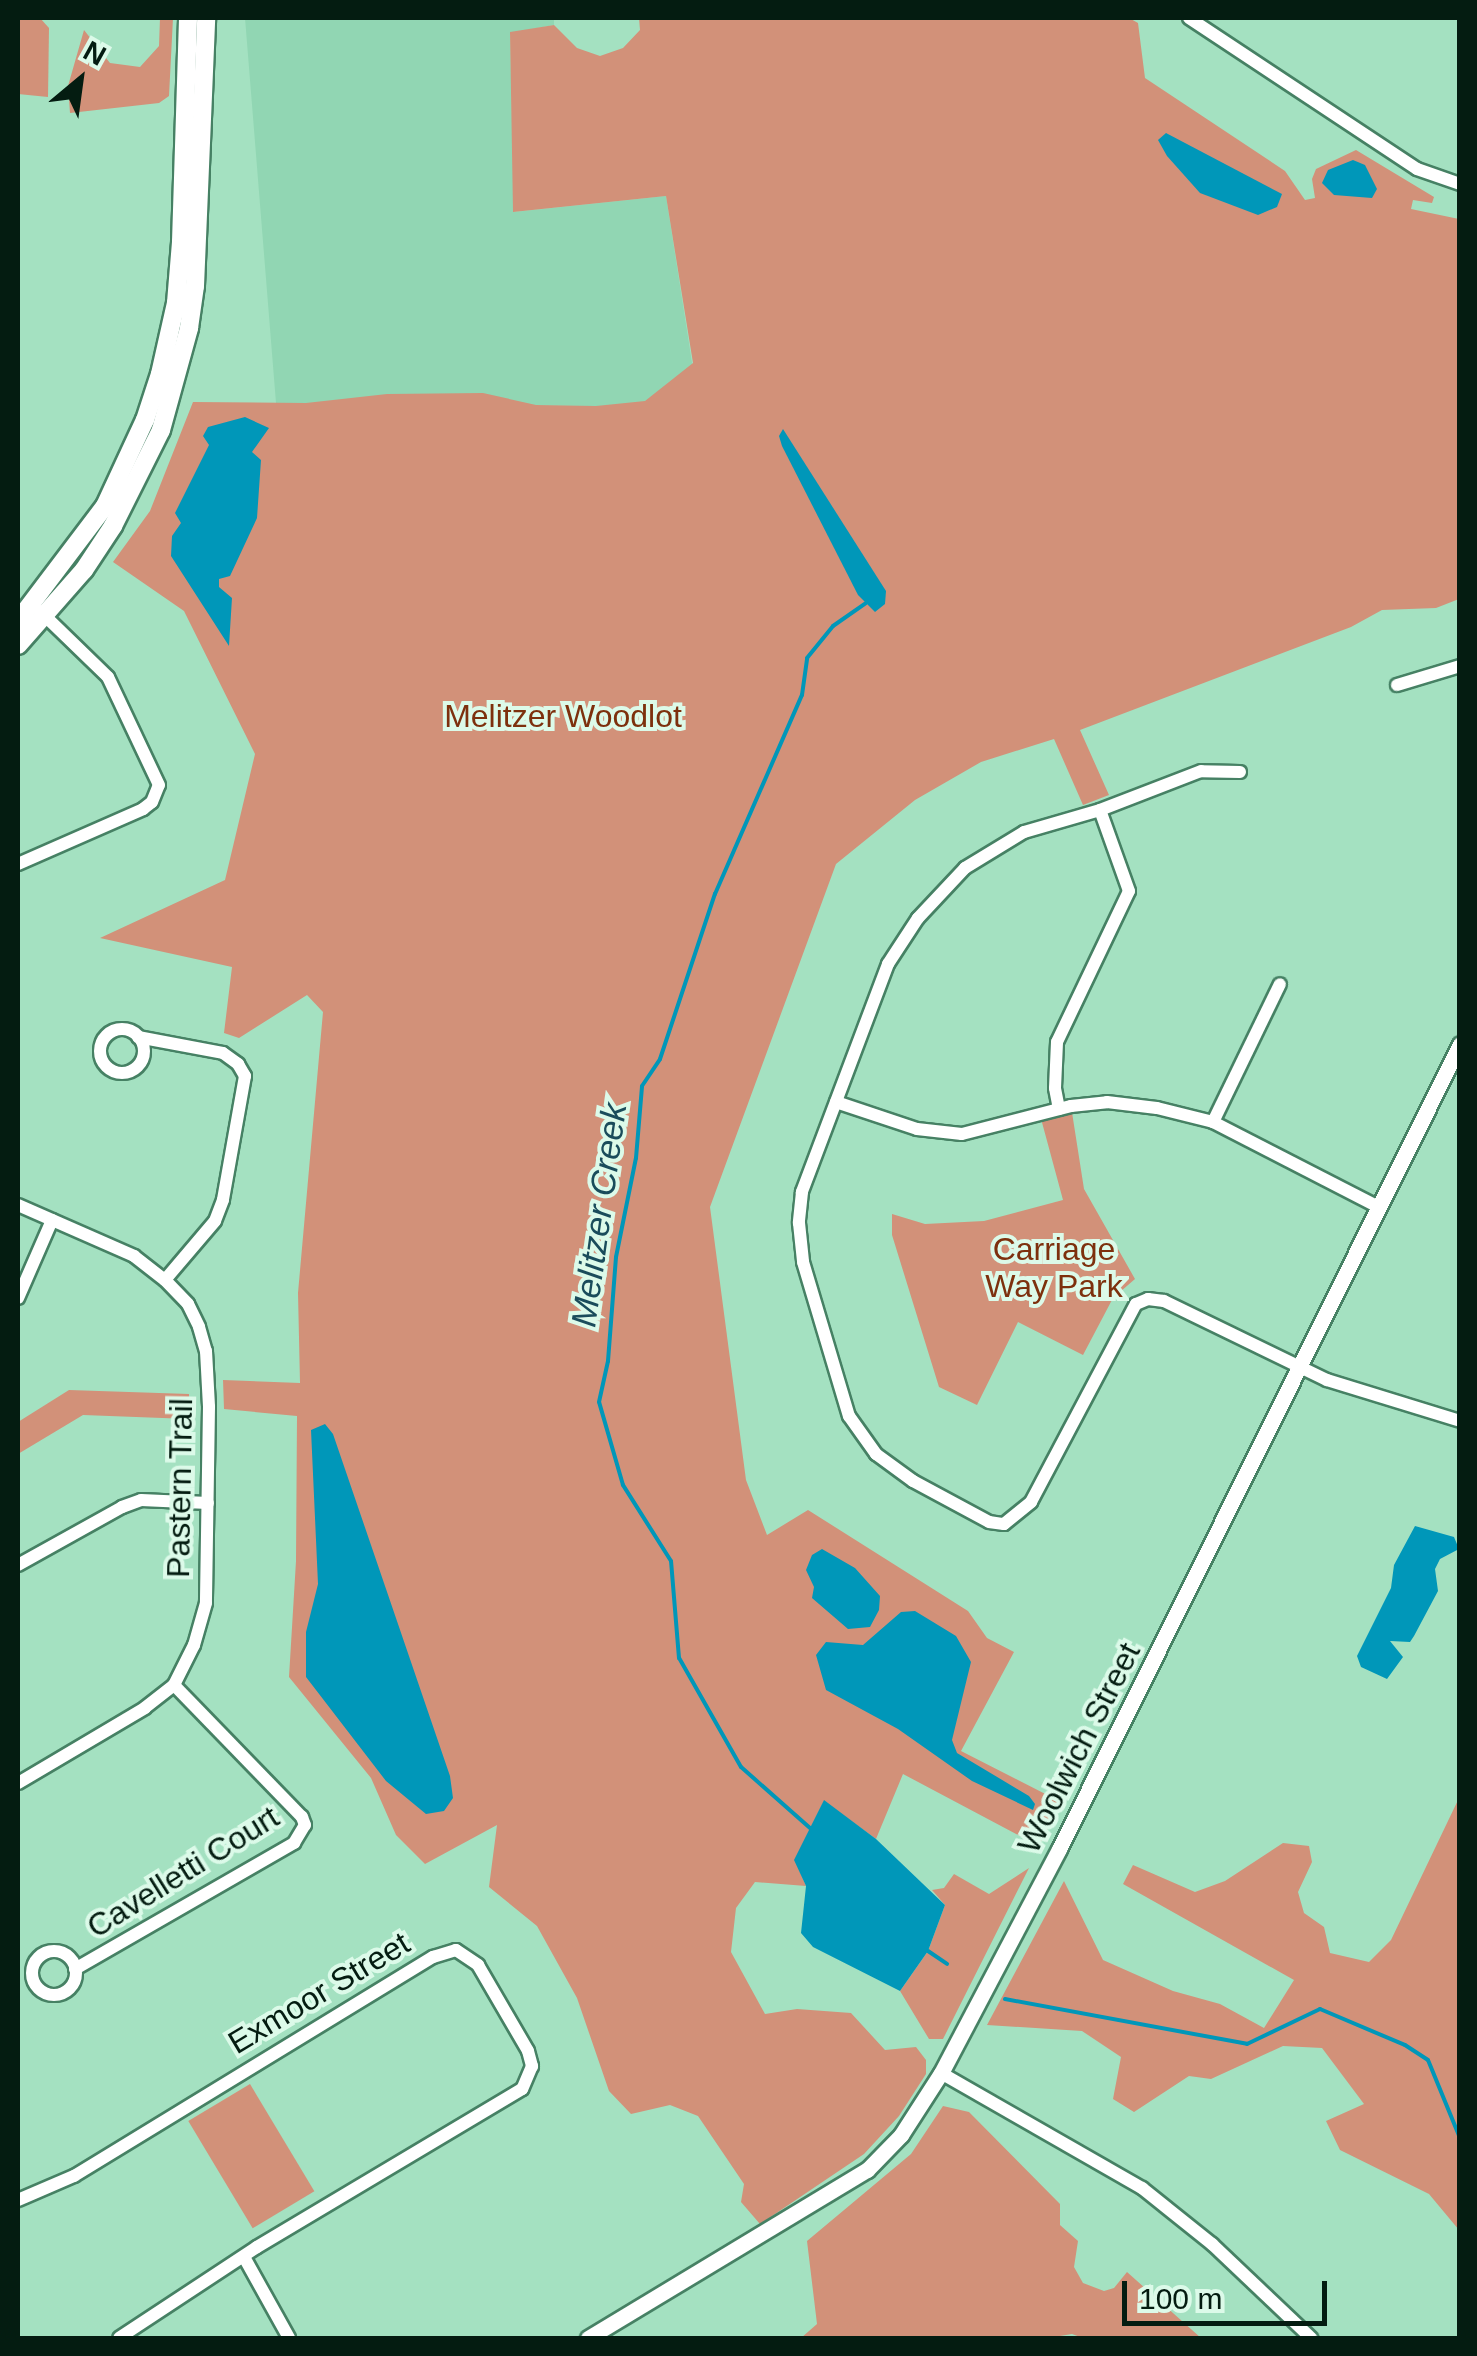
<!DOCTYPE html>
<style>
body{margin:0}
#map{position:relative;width:1477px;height:2356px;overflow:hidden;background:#a4e1c1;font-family:Helvetica,sans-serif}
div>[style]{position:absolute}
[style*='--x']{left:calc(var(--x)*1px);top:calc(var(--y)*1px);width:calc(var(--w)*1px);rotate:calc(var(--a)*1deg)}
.built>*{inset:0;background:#91d6b3}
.green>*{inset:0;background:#d29179;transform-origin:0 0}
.water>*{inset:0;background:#0097b9}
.stream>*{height:4px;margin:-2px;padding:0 2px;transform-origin:2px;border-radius:2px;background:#0097b9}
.roads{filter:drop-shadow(2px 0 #468164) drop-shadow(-2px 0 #468164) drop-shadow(0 2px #468164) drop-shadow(0 -2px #468164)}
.minor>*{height:12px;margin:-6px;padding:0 6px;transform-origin:6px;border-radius:6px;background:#fff}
.minor>.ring{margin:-6px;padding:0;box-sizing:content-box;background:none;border:12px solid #fff;border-radius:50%}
.tertiary>*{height:15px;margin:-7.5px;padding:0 7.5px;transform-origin:7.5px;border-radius:7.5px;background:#fff}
.secondary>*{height:18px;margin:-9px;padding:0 9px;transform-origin:9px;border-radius:9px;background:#fff}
span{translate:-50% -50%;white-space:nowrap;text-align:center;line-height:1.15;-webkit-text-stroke:8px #dcfae9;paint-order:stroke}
.park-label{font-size:32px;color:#7d300d}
.street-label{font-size:32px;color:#041c11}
.water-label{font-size:35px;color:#1a4c5b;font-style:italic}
.frame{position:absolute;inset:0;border:20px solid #041c11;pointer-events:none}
.north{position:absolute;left:30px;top:30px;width:100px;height:100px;-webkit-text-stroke:8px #dcfae9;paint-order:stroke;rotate:29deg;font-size:28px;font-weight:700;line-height:40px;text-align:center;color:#041c11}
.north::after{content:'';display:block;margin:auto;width:35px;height:45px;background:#041c11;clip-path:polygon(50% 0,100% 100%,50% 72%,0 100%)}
.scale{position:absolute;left:1122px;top:2281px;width:205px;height:45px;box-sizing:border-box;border:5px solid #041c11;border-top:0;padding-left:12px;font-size:30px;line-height:35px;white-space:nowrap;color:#041c11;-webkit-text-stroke:8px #dcfae9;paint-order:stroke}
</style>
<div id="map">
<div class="built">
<i style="clip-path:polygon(245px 18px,554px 18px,554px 25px,510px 33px,514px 212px,666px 196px,699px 407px,276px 403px)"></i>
</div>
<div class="green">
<i style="clip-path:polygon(18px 18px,40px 18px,49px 28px,48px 97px,18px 94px)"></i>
<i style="clip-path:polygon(160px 18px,173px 18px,169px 96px,159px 103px,70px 113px,68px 86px,84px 30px,110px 63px,140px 67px,159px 46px)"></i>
<i style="clip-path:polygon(639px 18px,1129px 18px,1138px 23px,1145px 78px,1285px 171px,1305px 200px,1315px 198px,1312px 179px,1316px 169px,1356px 150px,1434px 197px,1432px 203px,1413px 200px,1411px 209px,1459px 219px,1459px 599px,1436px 608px,1382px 610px,1351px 627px,1080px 730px,1109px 795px,1083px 805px,1054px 739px,981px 762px,915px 800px,836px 864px,710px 1207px,746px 1480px,767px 1535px,808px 1510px,968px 1611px,987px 1638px,1014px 1652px,961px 1751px,1061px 1802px,1039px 1846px,903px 1774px,876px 1839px,824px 1801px,795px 1860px,806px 1886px,755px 1882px,736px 1908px,731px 1952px,765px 2014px,797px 2009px,851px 2013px,885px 2050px,916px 2047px,926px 2060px,926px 2074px,899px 2116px,864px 2154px,760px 2224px,741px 2202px,744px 2184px,698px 2116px,670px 2105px,631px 2114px,609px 2091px,577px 1998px,537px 1926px,489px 1887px,497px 1825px,425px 1864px,396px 1835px,371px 1778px,289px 1677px,296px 1561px,297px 1416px,224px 1409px,223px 1380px,300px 1383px,298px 1293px,323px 1012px,307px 995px,239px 1038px,224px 1033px,232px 967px,100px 938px,225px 880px,255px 754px,184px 611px,113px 562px,150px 511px,193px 402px,306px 403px,387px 394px,483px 393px,536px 405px,596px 406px,645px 401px,693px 363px,666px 196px,513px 212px,510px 32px,554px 25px,577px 48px,600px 56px,623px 48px,640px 30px)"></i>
<i style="clip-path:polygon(1071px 1106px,1084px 1189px,1135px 1279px,1113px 1298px,1083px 1355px,1018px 1322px,977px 1405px,939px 1387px,892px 1235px,892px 1214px,925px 1224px,984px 1221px,1063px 1200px,1040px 1115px)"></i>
<i style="clip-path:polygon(69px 1390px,189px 1394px,189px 1419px,83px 1415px,18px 1454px,18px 1422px)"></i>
<i style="clip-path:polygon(1459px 1798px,1459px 2230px,1429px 2194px,1340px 2150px,1326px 2121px,1364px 2104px,1322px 2048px,1283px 2046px,1211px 2079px,1189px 2076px,1134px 2112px,1113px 2099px,1121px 2057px,1082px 2031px,987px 2025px,1064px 1881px,1103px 1960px,1173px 1991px,1220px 2004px,1264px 2028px,1294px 1980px,1123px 1884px,1133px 1865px,1195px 1892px,1225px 1881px,1283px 1843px,1309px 1846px,1312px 1862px,1298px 1892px,1304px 1913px,1324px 1927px,1330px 1953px,1369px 1962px,1391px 1940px)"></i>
<i style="clip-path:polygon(1029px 1868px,943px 2039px,929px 2039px,900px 1991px,928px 1951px,945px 1905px,932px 1890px,944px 1888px,954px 1874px,989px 1894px)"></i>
<i style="left:250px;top:2084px;width:125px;height:72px;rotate:59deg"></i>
<i style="clip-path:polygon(943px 2106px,969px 2112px,1060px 2204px,1060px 2225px,1078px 2241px,1074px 2267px,1083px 2283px,1104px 2291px,1114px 2288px,1127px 2272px,1201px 2338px,1083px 2338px,1072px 2334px,1048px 2338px,801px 2338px,817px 2324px,807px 2241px,911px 2154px)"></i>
</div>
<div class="water">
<i style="clip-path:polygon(1166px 133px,1282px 194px,1277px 207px,1258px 215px,1200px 193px,1167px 156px,1158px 140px)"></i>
<i style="clip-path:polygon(1353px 160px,1365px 165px,1377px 189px,1372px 198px,1334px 195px,1322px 183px,1328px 170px)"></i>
<i style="clip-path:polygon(245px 417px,269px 428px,252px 452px,261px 460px,257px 518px,230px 576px,219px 579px,219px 587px,232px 598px,229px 646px,171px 556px,172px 536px,181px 523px,175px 513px,209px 445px,203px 436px,208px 427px)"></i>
<i style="clip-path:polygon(783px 429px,886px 591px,885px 604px,875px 612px,858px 595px,782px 446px,779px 436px)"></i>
<i style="clip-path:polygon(325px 1424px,333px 1434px,450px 1776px,453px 1798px,444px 1811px,426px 1814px,386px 1781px,306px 1677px,306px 1632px,318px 1584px,311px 1430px)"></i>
<i style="clip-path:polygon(1415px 1526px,1454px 1537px,1459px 1549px,1440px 1559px,1435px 1569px,1438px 1591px,1414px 1636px,1410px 1642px,1390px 1641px,1403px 1657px,1387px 1679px,1361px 1667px,1357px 1656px,1391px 1588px,1394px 1565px)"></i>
<i style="clip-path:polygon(822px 1549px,855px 1568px,880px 1596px,879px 1610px,870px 1627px,848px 1629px,812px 1598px,814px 1587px,806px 1570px,812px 1555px)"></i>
<i style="clip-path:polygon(915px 1611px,956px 1636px,971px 1662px,952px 1740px,957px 1753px,1029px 1796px,1035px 1804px,1033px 1810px,972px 1781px,898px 1729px,826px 1690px,816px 1655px,826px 1642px,863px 1645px,901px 1612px)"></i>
<i style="clip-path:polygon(824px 1800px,876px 1839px,945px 1905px,928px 1951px,900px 1991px,813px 1947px,801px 1933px,806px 1886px,794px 1860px)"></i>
</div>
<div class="stream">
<i style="--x:810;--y:1828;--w:92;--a:-138.5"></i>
<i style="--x:741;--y:1767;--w:125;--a:-119.6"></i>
<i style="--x:679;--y:1658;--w:97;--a:-94.7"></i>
<i style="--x:671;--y:1561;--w:90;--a:-122.3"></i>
<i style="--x:623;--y:1485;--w:86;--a:-106.1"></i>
<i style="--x:599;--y:1402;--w:42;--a:-77.6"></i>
<i style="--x:608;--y:1361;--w:104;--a:-85.6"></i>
<i style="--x:616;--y:1257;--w:101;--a:-78.6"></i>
<i style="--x:636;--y:1158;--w:72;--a:-85.2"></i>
<i style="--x:642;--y:1086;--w:32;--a:-56"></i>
<i style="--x:660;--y:1059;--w:174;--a:-71.6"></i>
<i style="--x:715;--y:894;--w:217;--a:-66.4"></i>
<i style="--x:802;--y:695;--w:37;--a:-82"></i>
<i style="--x:807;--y:658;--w:41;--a:-50.9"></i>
<i style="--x:833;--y:626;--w:40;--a:-34.9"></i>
<i style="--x:928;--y:1951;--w:23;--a:34"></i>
<i style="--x:1005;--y:1999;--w:246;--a:10.5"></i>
<i style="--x:1247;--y:2044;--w:81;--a:-25.6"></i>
<i style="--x:1320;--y:2009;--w:92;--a:23"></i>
<i style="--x:1405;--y:2045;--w:27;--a:33"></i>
<i style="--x:1428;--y:2060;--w:84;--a:67.7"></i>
</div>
<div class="roads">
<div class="minor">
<i style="--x:1189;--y:18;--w:273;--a:33.5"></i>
<i style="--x:1417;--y:169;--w:46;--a:19.2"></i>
<i style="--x:1397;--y:685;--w:66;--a:-16.8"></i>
<i style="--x:1240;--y:772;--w:39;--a:-179"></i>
<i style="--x:1201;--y:771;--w:108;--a:158.9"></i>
<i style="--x:1100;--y:810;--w:79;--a:163.9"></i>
<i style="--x:1024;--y:832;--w:69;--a:148.6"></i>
<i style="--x:965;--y:868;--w:69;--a:133.2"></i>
<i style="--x:918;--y:918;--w:55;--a:123.1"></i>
<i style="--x:888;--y:964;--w:244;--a:110.7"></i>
<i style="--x:802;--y:1192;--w:31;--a:96"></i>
<i style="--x:799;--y:1223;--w:39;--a:84"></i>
<i style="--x:803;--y:1262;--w:161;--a:73.4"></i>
<i style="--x:849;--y:1416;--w:47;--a:54.6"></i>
<i style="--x:876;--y:1454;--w:46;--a:36.1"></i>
<i style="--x:913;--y:1481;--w:86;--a:28.3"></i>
<i style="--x:989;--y:1522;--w:15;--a:8"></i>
<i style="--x:1004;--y:1524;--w:35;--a:-39"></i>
<i style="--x:1031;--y:1502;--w:224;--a:-62.1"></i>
<i style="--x:1136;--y:1304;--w:13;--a:-23"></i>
<i style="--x:1148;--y:1299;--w:16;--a:7"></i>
<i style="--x:1164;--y:1301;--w:181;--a:25.9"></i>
<i style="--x:1327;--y:1380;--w:139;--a:17.1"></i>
<i style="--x:18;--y:864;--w:137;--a:-23.7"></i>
<i style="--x:143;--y:809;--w:11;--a:-38"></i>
<i style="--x:152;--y:802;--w:18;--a:-68"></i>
<i style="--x:159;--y:785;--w:119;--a:-115.3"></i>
<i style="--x:108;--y:677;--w:95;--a:-135.9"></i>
<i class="ring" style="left:100px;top:1029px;width:32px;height:32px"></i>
<i style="--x:138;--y:1037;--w:86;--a:10.7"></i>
<i style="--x:223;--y:1053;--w:19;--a:36"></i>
<i style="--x:238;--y:1064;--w:14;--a:60"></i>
<i style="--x:245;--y:1076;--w:126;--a:100.1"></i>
<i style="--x:223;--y:1200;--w:22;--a:111"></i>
<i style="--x:215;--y:1221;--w:77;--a:130.3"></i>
<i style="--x:836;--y:1102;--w:85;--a:18.4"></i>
<i style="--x:917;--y:1129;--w:45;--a:6.3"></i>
<i style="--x:962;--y:1134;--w:113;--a:-14.4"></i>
<i style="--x:1071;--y:1106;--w:36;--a:-6"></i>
<i style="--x:1107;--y:1102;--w:50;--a:6.8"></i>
<i style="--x:1157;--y:1108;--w:58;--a:14"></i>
<i style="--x:1213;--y:1122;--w:188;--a:27.2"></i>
<i style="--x:1059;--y:1109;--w:21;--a:-101"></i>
<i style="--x:1055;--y:1088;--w:46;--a:-87.5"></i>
<i style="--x:1057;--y:1042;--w:167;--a:-64.5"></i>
<i style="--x:1129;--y:891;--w:86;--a:-109.7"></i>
<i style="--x:1213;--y:1122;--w:153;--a:-64.1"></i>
<i style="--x:18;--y:1205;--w:127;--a:23.7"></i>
<i style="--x:134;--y:1256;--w:39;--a:38"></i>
<i style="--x:165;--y:1280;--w:33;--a:46"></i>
<i style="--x:188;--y:1304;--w:25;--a:64"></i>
<i style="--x:199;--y:1327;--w:25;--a:74"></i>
<i style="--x:206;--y:1351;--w:56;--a:86.9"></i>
<i style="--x:209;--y:1407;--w:196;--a:90.9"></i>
<i style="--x:206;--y:1603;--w:44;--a:105.9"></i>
<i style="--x:194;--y:1645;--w:45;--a:116.6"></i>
<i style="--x:174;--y:1685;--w:37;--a:142"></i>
<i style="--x:145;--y:1708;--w:147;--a:149.4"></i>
<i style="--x:18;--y:1298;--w:85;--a:-66.4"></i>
<i style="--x:18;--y:1565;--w:119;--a:-29.1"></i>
<i style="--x:122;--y:1507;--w:20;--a:-20"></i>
<i style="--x:141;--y:1500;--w:67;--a:2.6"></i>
<i class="ring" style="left:32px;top:1951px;width:32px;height:32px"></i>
<i style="--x:75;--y:1969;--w:253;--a:-29.9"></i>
<i style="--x:294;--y:1843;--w:21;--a:-59"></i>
<i style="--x:305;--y:1825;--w:9;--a:-111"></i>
<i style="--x:302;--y:1817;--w:184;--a:-134.1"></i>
<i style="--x:941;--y:2073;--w:232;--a:29.8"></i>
<i style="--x:1142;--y:2188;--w:90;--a:38.7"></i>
<i style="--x:1212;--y:2244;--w:137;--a:43.5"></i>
<i style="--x:18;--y:2200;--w:61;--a:-23.2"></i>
<i style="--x:74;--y:2176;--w:421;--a:-31.4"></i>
<i style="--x:433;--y:1957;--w:24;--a:-17"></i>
<i style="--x:456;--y:1950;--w:27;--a:34"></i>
<i style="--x:478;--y:1965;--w:99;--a:59.8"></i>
<i style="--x:528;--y:2051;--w:16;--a:75"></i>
<i style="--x:532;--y:2066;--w:25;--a:113"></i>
<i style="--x:522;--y:2089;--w:309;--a:149.2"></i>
<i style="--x:257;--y:2247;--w:165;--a:146.6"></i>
<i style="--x:244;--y:2257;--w:93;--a:60.9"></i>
</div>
<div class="tertiary">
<i style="--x:588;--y:2338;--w:326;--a:-31.1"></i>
<i style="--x:867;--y:2170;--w:49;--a:-45.8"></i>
<i style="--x:901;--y:2135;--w:74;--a:-57.2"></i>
<i style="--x:941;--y:2073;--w:253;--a:-62.2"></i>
<i style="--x:1059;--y:1849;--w:899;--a:-63.52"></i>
</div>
<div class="secondary">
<i style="--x:18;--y:621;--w:144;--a:-52.9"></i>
<i style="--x:105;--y:506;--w:95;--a:-65.1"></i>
<i style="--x:145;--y:420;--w:48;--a:-71.9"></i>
<i style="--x:160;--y:374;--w:73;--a:-77.3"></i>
<i style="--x:176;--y:303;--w:61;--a:-85.3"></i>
<i style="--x:181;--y:242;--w:224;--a:-88.2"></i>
<i style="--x:18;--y:645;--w:100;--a:-48.7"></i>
<i style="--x:84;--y:570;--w:53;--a:-56.6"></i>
<i style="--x:113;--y:526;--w:107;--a:-63.4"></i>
<i style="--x:161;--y:430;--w:106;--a:-74.6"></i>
<i style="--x:189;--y:328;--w:42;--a:-81.9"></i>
<i style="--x:195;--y:286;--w:268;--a:-87.6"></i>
</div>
</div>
<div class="park-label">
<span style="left:563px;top:716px">Melitzer Woodlot</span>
<span style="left:1054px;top:1268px">Carriage<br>Way Park</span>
</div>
<div class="street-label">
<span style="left:180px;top:1488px;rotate:-89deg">Pastern Trail</span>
<span style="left:1079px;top:1748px;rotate:-63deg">Woolwich Street</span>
<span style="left:183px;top:1872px;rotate:-32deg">Cavelletti Court</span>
<span style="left:319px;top:1993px;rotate:-31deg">Exmoor Street</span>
</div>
<div class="water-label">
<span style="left:599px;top:1215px;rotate:-82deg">Melitzer Creek</span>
</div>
<div class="frame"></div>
<div class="north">N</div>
<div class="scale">100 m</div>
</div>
